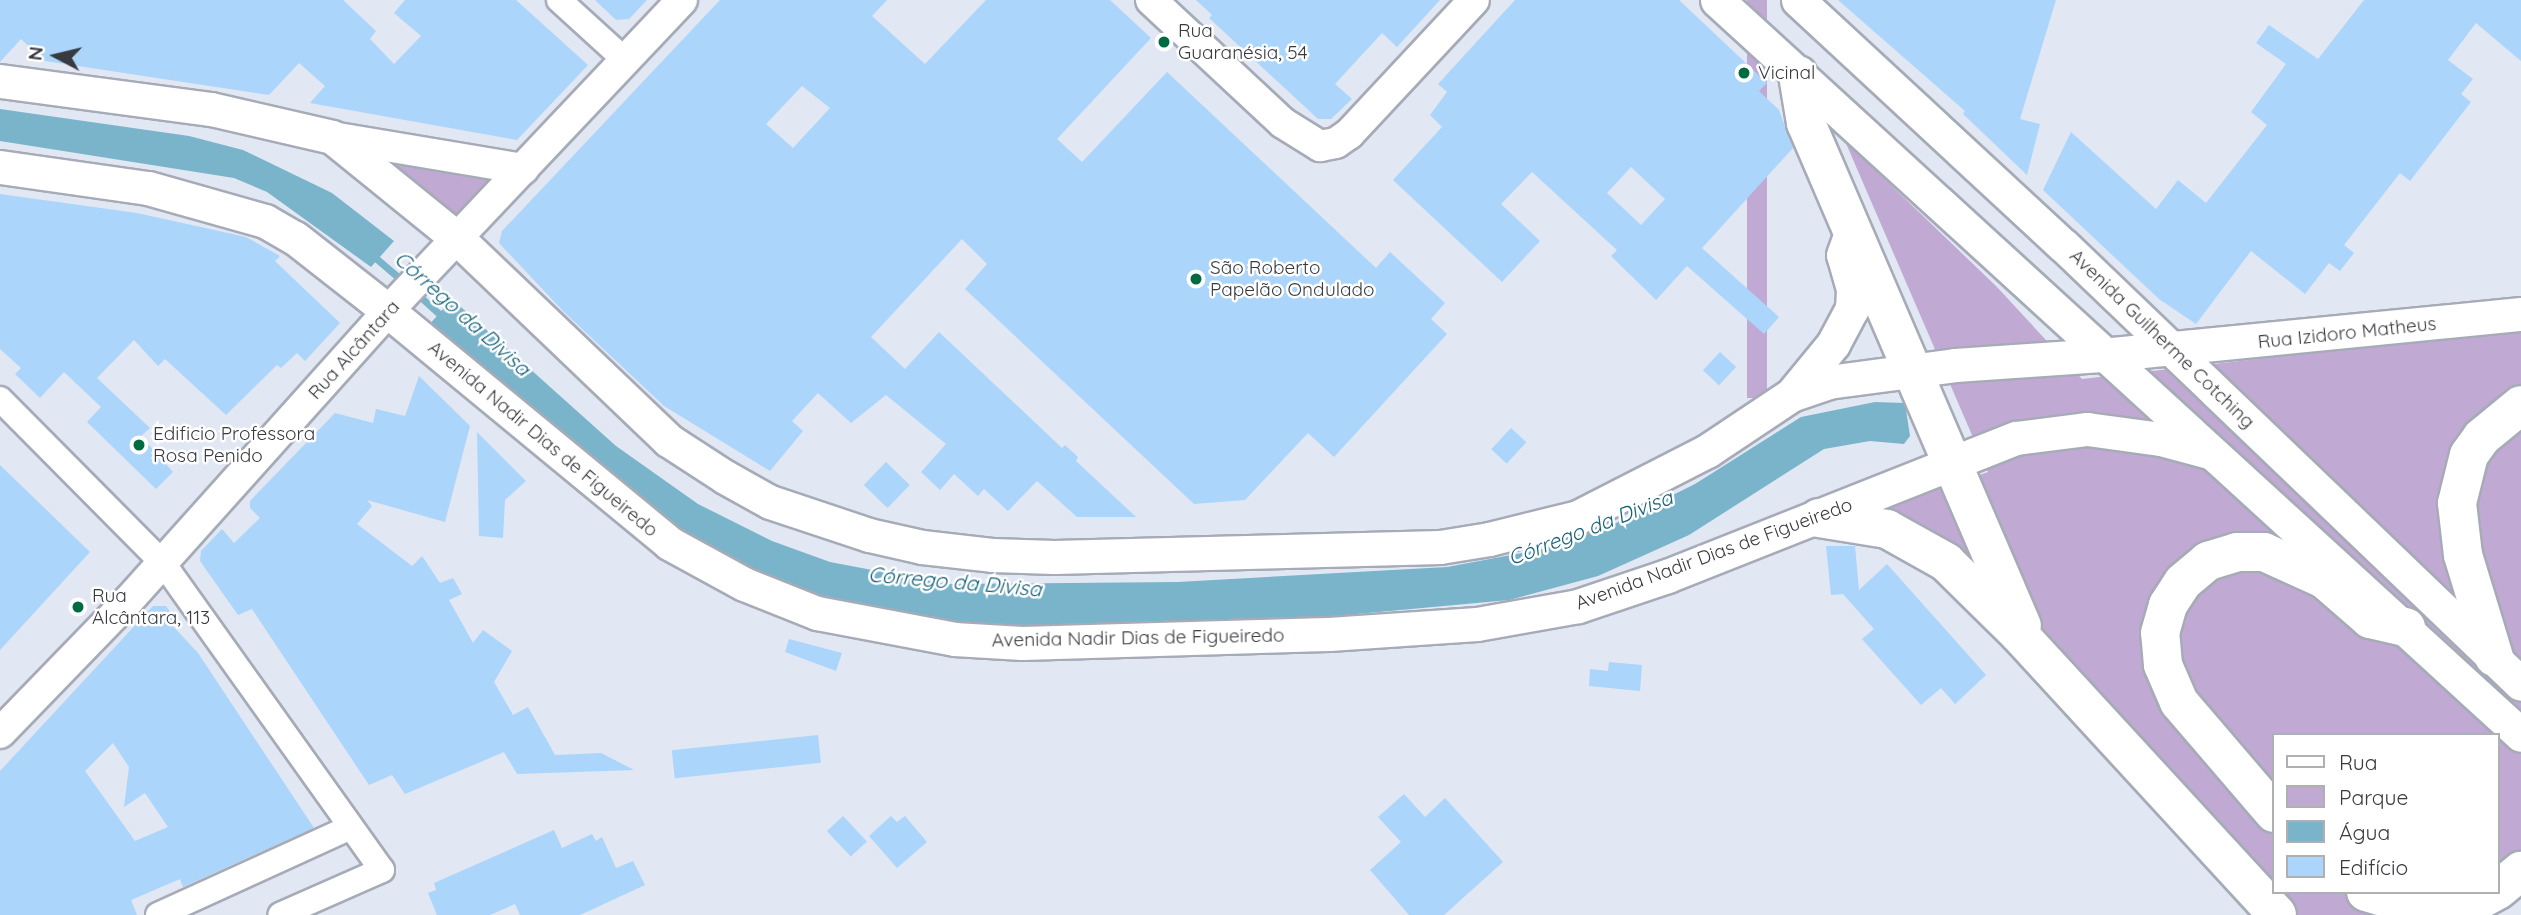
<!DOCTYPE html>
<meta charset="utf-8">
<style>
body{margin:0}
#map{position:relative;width:2521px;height:915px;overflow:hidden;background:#e1e7f3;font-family:Quicksand,sans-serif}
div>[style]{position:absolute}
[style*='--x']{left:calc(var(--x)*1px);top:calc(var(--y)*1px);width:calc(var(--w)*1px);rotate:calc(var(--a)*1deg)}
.green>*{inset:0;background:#c0a9d2;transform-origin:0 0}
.water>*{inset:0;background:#79b4ca}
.stream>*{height:7px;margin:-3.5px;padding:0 3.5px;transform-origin:3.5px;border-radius:3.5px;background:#79b4ca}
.building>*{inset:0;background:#abd5fb;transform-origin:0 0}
.roads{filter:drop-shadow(2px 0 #a6abb7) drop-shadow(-2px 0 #a6abb7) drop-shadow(0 2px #a6abb7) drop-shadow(0 -2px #a6abb7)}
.minor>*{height:24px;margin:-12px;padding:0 12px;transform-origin:12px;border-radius:12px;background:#fff}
.tertiary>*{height:30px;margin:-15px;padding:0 15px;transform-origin:15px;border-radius:15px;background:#fff}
.secondary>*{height:33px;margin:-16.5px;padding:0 16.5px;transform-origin:16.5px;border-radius:16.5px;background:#fff}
.trunk>*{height:38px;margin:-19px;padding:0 19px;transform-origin:19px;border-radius:19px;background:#fff}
.dots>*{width:19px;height:19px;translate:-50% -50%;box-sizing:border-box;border:4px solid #fff;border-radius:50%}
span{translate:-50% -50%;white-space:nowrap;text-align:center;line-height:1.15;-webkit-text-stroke:5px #fff;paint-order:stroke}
.poi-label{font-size:19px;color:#383a3f}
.left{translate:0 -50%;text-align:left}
.street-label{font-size:19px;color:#383a3f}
.water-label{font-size:21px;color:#146178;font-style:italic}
.legend{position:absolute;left:2272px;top:733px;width:228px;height:161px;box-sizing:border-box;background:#fff;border:2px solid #afb0b2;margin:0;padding:9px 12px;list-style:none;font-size:21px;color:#383a3f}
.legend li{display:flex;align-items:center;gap:14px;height:35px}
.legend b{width:35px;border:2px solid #afb0b2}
.north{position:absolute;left:21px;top:21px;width:70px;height:70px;-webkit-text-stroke:5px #fff;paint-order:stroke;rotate:277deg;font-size:19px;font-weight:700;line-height:28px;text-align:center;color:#383a3f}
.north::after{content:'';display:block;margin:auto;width:24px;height:32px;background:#383a3f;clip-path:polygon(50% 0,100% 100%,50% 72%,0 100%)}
</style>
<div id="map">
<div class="green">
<i style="left:1747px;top:0;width:20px;height:398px"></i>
<i style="clip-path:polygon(1845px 141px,1997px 287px,2082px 379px,2521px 329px,2521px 863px,2489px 915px,2291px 915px,2276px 892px,2498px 892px,2498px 735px,2274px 735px,2274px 890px,1886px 508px,1988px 472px)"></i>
<i style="clip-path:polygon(384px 161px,496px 177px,459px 219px)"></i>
</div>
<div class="water">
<i style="clip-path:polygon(0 109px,189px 136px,243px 150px,332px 193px,394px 241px,371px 267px,267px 192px,234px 178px,0 141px)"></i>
<i style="clip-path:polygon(452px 299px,616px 446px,698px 504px,772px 541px,830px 562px,946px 584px,1178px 582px,1447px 567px,1543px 549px,1608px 527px,1695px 484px,1801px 417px,1875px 402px,1905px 403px,1910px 436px,1904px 444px,1870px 441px,1824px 449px,1689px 535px,1598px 576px,1509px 600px,1249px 624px,1016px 634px,849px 612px,710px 557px,428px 326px)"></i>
</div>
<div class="stream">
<i style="--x:371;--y:254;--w:45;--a:40.5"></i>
<i style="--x:416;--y:293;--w:38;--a:42"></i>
</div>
<div class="building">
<i style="clip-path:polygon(0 0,343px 0,376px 31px,370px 39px,394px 64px,421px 36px,394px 13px,405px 0,516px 0,588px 65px,517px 140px,310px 103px,325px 86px,299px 63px,269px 95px,45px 61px,21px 39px,0 62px)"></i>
<i style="clip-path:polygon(595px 0,647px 0,629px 19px,616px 20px)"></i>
<i style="clip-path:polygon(evenodd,720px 0,887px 0,872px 16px,925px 64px,986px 0,1110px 0,1151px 38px,1057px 139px,1082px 162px,1167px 72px,1376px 268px,1390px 252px,1445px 303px,1431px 319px,1447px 334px,1334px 457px,1308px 433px,1245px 500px,1194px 504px,965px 289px,987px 264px,962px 239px,871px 337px,905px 369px,939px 332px,1062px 448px,1065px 445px,1078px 457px,1076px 461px,1136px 517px,1077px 517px,1037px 481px,1008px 511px,984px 489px,978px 496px,954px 474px,940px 490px,921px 472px,946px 444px,886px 395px,851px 423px,818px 393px,792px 421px,803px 431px,770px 471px,664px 406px,563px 311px,499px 243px,502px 231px,720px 0,802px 86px,830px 108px,793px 148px,766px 124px,802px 86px)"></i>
<i style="clip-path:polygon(1196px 0,1440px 0,1397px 47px,1382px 33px,1335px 84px,1352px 99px,1331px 119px,1318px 119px,1209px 18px,1212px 15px)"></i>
<i style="clip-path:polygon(evenodd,1515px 0,1679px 0,1767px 83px,1759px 91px,1779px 110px,1793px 148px,1702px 248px,1779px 317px,1764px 334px,1687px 266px,1656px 300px,1611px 256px,1617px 250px,1532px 172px,1501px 204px,1540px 241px,1502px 282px,1393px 180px,1442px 127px,1430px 115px,1447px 92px,1438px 84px,1515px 0,1631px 167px,1665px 199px,1641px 225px,1607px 193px,1631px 167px)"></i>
<i style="clip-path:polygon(1838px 0,2056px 0,2020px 119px,2040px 124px,2027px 175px,1963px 114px,1965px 111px)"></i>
<i style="clip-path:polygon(2364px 0,2521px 0,2521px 61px,2476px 23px,2448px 60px,2473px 79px,2461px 94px,2471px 102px,2410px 181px,2400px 173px,2344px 245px,2354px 253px,2340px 271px,2329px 263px,2305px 294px,2251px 251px,2196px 324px,2159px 299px,2043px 190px,2071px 132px,2156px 209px,2178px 180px,2206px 203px,2267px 125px,2251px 112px,2286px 64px,2256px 43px,2269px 25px,2318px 59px)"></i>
<i style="clip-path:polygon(0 194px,137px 213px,246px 237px,280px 256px,275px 261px,340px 323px,305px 361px,297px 353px,281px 368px,277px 365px,226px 415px,165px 359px,158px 366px,134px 340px,97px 378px,150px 428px,141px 436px,173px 472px,156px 489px,87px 422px,101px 407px,64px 372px,40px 398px,15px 374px,21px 368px,0 349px)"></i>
<i style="left:1720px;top:352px;width:22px;height:25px;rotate:43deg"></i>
<i style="clip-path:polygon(419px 376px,470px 426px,445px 522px,367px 500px,372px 506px,357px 524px,412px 566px,422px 556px,440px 583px,453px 578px,462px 594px,449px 600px,473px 643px,483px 630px,512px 651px,494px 682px,513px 715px,528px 707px,555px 755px,601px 753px,634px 770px,517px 774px,504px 752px,405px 794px,392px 775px,369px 785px,252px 609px,238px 615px,200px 561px,201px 551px,222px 529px,234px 543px,260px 518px,250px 508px,250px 501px,335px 413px,373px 423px,376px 409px,405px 416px)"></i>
<i style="left:1511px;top:428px;width:21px;height:29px;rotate:43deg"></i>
<i style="clip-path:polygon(477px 432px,526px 481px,505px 500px,503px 538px,479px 536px)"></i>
<i style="left:886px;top:462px;width:33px;height:32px;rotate:44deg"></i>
<i style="clip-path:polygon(0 465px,90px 552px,0 650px)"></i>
<i style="clip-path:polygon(1826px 546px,1855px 546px,1859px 590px,1887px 564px,1986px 675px,1955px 704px,1941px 688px,1921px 705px,1862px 639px,1874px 629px,1843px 594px,1831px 595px)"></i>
<i style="clip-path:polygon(evenodd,153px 606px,166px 606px,175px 619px,170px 623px,198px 653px,314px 828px,183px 887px,180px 879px,131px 900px,137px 915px,0 915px,0 771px,153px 606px,113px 743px,129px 767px,124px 807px,145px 793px,168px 827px,135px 841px,85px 771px,113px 743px)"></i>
<i style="clip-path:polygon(789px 639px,842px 653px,836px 671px,785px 652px)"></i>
<i style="clip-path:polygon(1609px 662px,1642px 665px,1640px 691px,1589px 686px,1590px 669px,1608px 671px)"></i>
<i style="left:818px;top:735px;width:28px;height:147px;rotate:84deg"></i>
<i style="clip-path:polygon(1404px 794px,1425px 817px,1445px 798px,1503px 862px,1444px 915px,1409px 915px,1370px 870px,1401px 842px,1378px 817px)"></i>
<i style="left:843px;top:816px;width:35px;height:22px;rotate:47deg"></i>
<i style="clip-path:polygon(891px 816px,897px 822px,905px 816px,927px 842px,897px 868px,869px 836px)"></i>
<i style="clip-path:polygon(554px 830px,562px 848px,592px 834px,596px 841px,602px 837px,616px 868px,633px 861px,645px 885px,580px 915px,520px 915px,515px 904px,490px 915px,437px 915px,428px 893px,436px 890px,434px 883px)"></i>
</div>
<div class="roads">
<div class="minor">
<i style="--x:559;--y:0;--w:91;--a:42.3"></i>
<i style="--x:0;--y:399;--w:231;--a:45.2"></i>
<i style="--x:163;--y:563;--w:377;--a:54.5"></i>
<i style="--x:382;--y:870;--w:111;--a:156.2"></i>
<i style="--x:158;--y:915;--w:210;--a:-24.5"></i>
</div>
<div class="tertiary">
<i style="--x:1151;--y:0;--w:180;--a:43"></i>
<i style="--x:1283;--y:123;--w:44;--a:31.9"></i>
<i style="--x:1320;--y:146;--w:16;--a:-11"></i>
<i style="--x:1336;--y:143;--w:16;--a:-35"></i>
<i style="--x:1349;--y:134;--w:183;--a:-47"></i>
<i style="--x:332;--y:137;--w:194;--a:9.5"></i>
<i style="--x:0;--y:733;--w:184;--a:-45.9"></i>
<i style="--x:128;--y:601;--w:389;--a:-48.1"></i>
<i style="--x:388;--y:311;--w:428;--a:-46.6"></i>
</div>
<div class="secondary">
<i style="--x:1717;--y:0;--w:1089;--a:42.43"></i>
<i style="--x:1798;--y:0;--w:361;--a:42.8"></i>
<i style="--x:2063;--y:245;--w:634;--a:43.79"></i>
<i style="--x:0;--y:81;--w:213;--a:7.6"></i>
<i style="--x:211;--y:109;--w:124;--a:13"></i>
<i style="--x:332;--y:137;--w:162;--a:39"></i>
<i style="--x:458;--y:239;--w:291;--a:43.7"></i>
<i style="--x:668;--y:440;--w:68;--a:33"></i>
<i style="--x:725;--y:477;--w:51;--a:29.1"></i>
<i style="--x:770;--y:502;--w:104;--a:18.4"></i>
<i style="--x:869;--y:535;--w:54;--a:12.8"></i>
<i style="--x:922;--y:547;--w:70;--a:6.5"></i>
<i style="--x:992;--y:555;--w:62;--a:1.8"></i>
<i style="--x:1054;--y:557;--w:386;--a:-1.5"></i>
<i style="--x:1440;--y:547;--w:50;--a:-9.3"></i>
<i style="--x:1489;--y:539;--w:92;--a:-13.9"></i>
<i style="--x:1578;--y:517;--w:145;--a:-27.1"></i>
<i style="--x:1707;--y:451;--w:101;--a:-33.7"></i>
<i style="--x:1791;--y:395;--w:39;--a:-19"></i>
<i style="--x:1828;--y:382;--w:128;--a:-7.6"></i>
<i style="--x:1955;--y:365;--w:147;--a:-3.9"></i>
<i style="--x:2102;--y:355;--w:421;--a:-5.6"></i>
<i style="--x:0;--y:167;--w:149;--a:8.1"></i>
<i style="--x:148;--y:188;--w:122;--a:15.8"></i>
<i style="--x:265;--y:221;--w:34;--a:30"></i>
<i style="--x:295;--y:238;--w:118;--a:38.1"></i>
<i style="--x:388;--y:311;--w:364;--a:39.5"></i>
<i style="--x:669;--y:543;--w:85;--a:28.7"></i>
<i style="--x:744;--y:584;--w:79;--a:21.7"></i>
<i style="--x:817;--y:613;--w:139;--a:10.7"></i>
<i style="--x:954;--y:639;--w:68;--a:3.4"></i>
<i style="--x:1022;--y:643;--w:307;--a:-1.7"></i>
<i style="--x:1329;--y:634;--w:148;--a:-3.9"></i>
<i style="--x:1477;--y:624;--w:103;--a:-10.1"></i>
<i style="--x:1578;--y:606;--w:94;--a:-18.6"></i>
<i style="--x:1667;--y:576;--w:375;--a:-21.6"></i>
<i style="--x:2016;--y:438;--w:72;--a:-7.2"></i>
<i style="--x:2087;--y:429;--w:75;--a:7.7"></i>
<i style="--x:2161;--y:439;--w:50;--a:15.2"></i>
<i style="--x:1792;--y:394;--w:65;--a:-50.6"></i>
<i style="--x:1833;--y:344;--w:40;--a:-62"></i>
<i style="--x:1852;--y:309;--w:20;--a:-87"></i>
<i style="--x:1853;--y:289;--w:35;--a:-106"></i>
<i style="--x:1843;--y:255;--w:27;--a:-70"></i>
</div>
<div class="trunk">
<i style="--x:1798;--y:75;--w:49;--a:80.5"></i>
<i style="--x:1806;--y:123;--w:547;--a:66.76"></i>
<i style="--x:1819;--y:518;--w:69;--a:9.2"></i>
<i style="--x:1887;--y:529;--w:68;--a:29.2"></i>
<i style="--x:1946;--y:562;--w:103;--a:44.6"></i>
<i style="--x:2019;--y:634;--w:381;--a:47.4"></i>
<i style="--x:2494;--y:657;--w:107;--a:-106.9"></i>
<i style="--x:2463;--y:555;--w:52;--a:-96.6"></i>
<i style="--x:2457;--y:503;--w:49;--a:-76"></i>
<i style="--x:2469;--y:455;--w:22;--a:-54"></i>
<i style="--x:2482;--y:437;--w:50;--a:-39.4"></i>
<i style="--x:2274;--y:813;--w:146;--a:-130.6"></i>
<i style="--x:2179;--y:702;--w:40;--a:-113.4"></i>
<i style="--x:2163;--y:665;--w:32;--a:-95"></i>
<i style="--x:2160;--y:633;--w:29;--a:-74"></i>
<i style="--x:2168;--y:605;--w:27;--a:-57"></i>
<i style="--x:2183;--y:582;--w:33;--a:-40"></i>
<i style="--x:2208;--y:561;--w:30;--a:-17"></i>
<i style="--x:2237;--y:552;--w:27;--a:0"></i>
<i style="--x:2264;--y:552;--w:66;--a:24.2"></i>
<i style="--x:2324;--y:579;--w:61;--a:41"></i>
<i style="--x:2370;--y:619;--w:37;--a:13"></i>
<i style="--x:2498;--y:890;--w:30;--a:-40"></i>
<i style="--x:2366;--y:892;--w:65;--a:16.2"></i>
<i style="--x:2428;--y:910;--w:42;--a:-6.8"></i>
<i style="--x:2470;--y:905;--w:27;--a:-28"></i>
</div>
</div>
<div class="dots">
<i style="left:1164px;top:42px;background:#006b42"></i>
<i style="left:1744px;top:73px;background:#006b42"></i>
<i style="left:1196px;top:279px;background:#006b42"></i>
<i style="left:139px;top:445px;background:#006b42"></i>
<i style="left:78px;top:607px;background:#006b42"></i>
</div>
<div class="poi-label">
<span class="left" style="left:1178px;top:42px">Rua<br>Guaranésia, 54</span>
<span class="left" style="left:1758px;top:73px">Vicinal</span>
<span class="left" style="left:1210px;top:279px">São Roberto<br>Papelão Ondulado</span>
<span class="left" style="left:153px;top:445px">Edificio Professora<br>Rosa Penido</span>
<span class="left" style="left:92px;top:607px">Rua<br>Alcântara, 113</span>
</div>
<div class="street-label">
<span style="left:2347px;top:333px;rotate:-6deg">Rua Izidoro Matheus</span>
<span style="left:2162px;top:339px;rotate:44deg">Avenida Guilherme Cotching</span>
<span style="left:354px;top:350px;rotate:-48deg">Rua Alcântara</span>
<span style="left:543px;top:439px;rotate:40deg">Avenida Nadir Dias de Figueiredo</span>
<span style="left:1714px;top:554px;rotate:-20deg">Avenida Nadir Dias de Figueiredo</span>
<span style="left:1138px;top:638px;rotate:-1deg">Avenida Nadir Dias de Figueiredo</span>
</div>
<div class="water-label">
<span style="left:463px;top:313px;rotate:42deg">Córrego da Divisa</span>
<span style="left:1590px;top:527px;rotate:-21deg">Córrego da Divisa</span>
<span style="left:955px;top:581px;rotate:5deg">Córrego da Divisa</span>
</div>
<ul class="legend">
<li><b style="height:9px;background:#fff"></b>Rua</li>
<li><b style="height:19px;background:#c0a9d2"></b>Parque</li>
<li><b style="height:19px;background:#79b4ca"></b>Água</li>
<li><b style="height:19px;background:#abd5fb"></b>Edifício</li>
</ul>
<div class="north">N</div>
</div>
